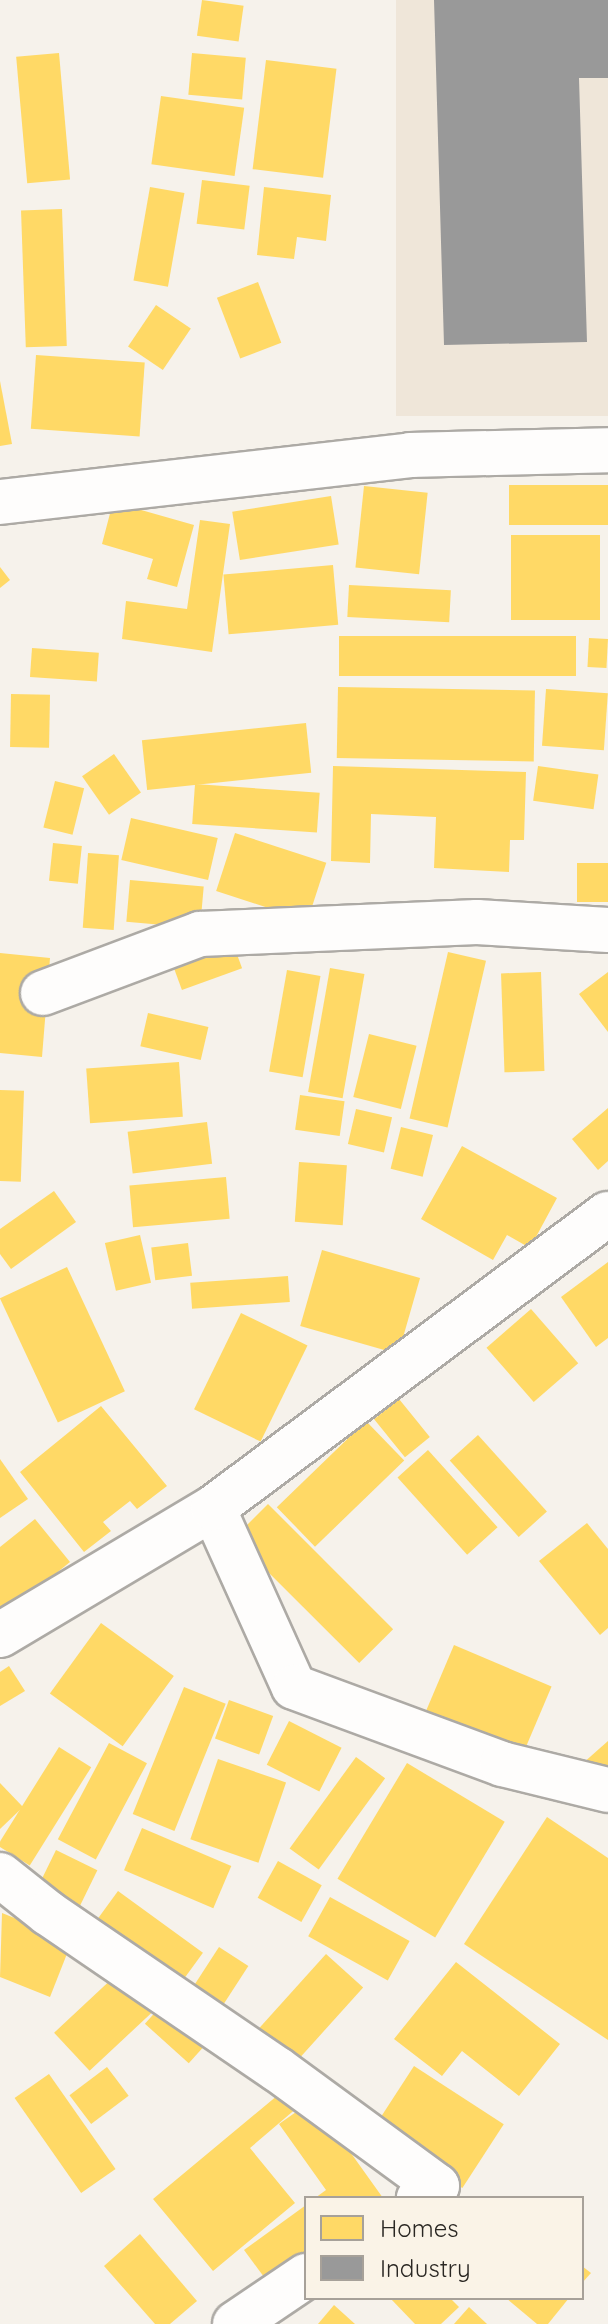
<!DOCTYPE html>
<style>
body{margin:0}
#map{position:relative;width:608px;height:2324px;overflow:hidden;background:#f6f2eb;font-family:Quicksand,sans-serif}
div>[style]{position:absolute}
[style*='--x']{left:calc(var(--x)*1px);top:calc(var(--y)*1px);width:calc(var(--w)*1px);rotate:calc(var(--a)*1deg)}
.built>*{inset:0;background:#efe6d9;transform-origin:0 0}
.homes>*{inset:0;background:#ffd966;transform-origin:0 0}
.industry>*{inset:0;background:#999}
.roads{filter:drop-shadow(2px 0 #adaaa5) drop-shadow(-2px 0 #adaaa5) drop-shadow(0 2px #adaaa5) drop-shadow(0 -2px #adaaa5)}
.street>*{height:44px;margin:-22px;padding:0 22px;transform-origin:22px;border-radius:22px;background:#fefdfc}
span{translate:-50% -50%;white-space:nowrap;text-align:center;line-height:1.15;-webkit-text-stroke:8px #faf3e7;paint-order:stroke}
.legend{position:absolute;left:304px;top:2196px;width:280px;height:104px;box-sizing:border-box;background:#faf3e7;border:2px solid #a7a199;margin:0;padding:10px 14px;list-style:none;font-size:24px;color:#2a2723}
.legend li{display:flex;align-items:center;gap:16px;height:40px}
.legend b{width:40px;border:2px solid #a7a199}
</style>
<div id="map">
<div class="built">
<i style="left:396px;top:0;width:212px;height:416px"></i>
</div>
<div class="homes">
<i style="left:202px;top:0;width:42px;height:36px;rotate:8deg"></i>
<i style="left:59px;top:53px;width:127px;height:43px;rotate:85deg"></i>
<i style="left:192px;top:53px;width:54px;height:42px;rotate:5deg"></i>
<i style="left:266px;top:60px;width:71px;height:110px;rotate:7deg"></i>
<i style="left:161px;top:96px;width:84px;height:69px;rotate:8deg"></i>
<i style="left:202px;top:180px;width:48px;height:44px;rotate:7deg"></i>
<i style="left:150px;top:187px;width:35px;height:95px;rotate:10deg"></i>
<i style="clip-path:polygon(264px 187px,331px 195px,326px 241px,297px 237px,294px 259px,257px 255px)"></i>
<i style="left:62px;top:209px;width:137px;height:41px;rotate:88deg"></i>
<i style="left:258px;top:282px;width:65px;height:44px;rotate:69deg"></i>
<i style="left:156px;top:305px;width:42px;height:50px;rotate:34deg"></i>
<i style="left:36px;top:355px;width:109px;height:74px;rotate:4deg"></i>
<i style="clip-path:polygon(0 381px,12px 444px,0 446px)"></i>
<i style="left:608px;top:485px;width:40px;height:99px;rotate:90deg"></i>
<i style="left:364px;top:486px;width:64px;height:82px;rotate:6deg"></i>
<i style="left:331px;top:496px;width:49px;height:100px;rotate:81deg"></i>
<i style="clip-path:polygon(113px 502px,194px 525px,177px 587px,147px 579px,153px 559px,102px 544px)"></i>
<i style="clip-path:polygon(200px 520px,230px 524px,212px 652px,122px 639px,126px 601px,187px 609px)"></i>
<i style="left:511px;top:535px;width:89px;height:85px"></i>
<i style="left:333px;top:565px;width:60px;height:110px;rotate:85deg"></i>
<i style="clip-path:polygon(0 567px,10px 580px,0 588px)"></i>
<i style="left:349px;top:585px;width:102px;height:32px;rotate:3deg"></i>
<i style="left:339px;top:636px;width:237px;height:40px"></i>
<i style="left:589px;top:638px;width:19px;height:29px;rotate:3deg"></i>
<i style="left:32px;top:648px;width:67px;height:29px;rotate:4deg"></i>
<i style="left:338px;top:687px;width:197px;height:71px;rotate:1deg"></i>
<i style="left:546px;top:689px;width:62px;height:57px;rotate:4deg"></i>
<i style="left:11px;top:694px;width:39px;height:53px;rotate:1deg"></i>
<i style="left:306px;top:723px;width:50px;height:165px;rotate:84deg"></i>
<i style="left:114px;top:754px;width:47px;height:39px;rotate:55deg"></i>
<i style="clip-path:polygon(333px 766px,526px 772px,524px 840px,510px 840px,509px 872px,434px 868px,436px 817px,371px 814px,370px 863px,331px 861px)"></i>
<i style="left:538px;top:766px;width:61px;height:35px;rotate:8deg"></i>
<i style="left:55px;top:781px;width:30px;height:48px;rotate:14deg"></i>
<i style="left:195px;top:784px;width:125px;height:40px;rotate:4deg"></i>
<i style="left:131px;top:818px;width:89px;height:43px;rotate:13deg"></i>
<i style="left:235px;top:833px;width:96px;height:61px;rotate:18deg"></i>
<i style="left:53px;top:843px;width:29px;height:38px;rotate:6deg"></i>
<i style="left:88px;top:853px;width:31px;height:75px;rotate:4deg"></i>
<i style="left:608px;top:863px;width:39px;height:31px;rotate:90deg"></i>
<i style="left:130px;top:880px;width:74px;height:42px;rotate:5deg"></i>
<i style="left:226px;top:924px;width:47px;height:64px;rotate:70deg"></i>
<i style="left:448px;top:952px;width:39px;height:171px;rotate:13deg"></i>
<i style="clip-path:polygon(0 953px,50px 958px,42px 1057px,0 1053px)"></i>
<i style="left:330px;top:968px;width:35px;height:126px;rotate:10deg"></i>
<i style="left:287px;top:970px;width:34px;height:103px;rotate:10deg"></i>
<i style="left:541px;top:972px;width:99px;height:40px;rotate:88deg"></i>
<i style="clip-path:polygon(608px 972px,608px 1032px,579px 994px)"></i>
<i style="left:148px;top:1013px;width:62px;height:34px;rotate:13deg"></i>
<i style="left:369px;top:1034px;width:49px;height:65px;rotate:14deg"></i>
<i style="left:179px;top:1062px;width:55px;height:93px;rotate:86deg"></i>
<i style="left:0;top:1090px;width:24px;height:91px;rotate:2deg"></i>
<i style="left:300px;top:1095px;width:45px;height:35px;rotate:8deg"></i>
<i style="clip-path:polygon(608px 1108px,608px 1161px,598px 1170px,572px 1139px)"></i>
<i style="left:356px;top:1109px;width:37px;height:36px;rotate:13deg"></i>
<i style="left:207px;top:1122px;width:42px;height:80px;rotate:83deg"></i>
<i style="left:401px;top:1127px;width:33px;height:43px;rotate:14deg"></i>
<i style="clip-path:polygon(462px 1146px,557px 1198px,530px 1248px,507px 1235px,493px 1260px,421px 1219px)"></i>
<i style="left:299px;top:1162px;width:48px;height:60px;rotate:4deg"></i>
<i style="left:226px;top:1177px;width:42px;height:97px;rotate:85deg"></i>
<i style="clip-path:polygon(54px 1191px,76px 1222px,11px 1269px,0 1254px,0 1229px)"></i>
<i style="left:140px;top:1235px;width:49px;height:36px;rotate:77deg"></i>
<i style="left:188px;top:1243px;width:33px;height:37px;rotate:83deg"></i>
<i style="left:322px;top:1250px;width:102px;height:79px;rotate:16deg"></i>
<i style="clip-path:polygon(608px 1262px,608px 1338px,596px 1347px,561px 1297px)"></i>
<i style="left:67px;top:1267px;width:137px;height:74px;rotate:65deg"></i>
<i style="left:288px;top:1276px;width:26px;height:98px;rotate:86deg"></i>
<i style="left:531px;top:1309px;width:72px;height:59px;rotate:49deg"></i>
<i style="left:241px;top:1313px;width:74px;height:107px;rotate:26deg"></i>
<i style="left:399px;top:1399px;width:49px;height:32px;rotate:51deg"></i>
<i style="clip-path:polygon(101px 1406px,167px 1486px,137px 1509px,130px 1501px,103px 1522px,111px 1531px,84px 1552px,20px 1472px)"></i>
<i style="left:366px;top:1421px;width:55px;height:124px;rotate:46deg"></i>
<i style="left:478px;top:1435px;width:103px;height:38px;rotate:48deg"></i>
<i style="left:428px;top:1450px;width:104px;height:41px;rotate:48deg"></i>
<i style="clip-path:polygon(0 1459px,28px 1499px,0 1518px)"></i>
<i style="left:268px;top:1504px;width:177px;height:48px;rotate:45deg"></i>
<i style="clip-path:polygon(35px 1519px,70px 1562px,0 1619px,0 1547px)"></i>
<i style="clip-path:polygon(587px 1523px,608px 1549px,608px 1628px,600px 1635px,539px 1561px)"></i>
<i style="left:101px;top:1623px;width:90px;height:87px;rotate:36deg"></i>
<i style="left:454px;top:1645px;width:106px;height:76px;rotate:23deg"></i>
<i style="clip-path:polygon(9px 1666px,25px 1691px,0 1706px,0 1672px)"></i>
<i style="left:184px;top:1687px;width:45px;height:137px;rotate:22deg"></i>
<i style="left:229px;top:1700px;width:47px;height:41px;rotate:20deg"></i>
<i style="left:289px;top:1721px;width:59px;height:49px;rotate:27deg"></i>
<i style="clip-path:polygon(608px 1741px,608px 1772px,582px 1764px)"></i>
<i style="left:109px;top:1743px;width:43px;height:109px;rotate:28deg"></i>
<i style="left:59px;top:1747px;width:38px;height:116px;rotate:32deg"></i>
<i style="left:356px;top:1757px;width:36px;height:113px;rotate:36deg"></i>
<i style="left:218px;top:1759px;width:72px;height:85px;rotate:19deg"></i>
<i style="left:407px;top:1763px;width:114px;height:135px;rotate:31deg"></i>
<i style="clip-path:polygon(0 1783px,23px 1807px,0 1829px)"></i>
<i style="clip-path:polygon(547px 1817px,608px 1858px,608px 2040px,464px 1944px)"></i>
<i style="left:142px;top:1828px;width:97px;height:46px;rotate:23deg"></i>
<i style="left:56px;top:1850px;width:46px;height:46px;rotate:26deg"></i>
<i style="left:278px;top:1861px;width:50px;height:42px;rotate:29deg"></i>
<i style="left:118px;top:1891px;width:105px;height:40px;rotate:36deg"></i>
<i style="left:330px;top:1897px;width:91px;height:45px;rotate:29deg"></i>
<i style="clip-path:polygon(2px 1913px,72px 1941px,50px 1997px,0 1977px)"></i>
<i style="left:219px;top:1947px;width:35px;height:56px;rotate:33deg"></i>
<i style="left:326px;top:1954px;width:50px;height:105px;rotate:42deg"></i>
<i style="clip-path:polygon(456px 1962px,560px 2044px,519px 2096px,462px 2051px,442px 2076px,394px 2039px)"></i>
<i style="left:117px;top:1974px;width:52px;height:86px;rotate:47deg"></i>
<i style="left:169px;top:1997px;width:59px;height:36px;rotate:42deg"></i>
<i style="left:414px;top:2066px;width:107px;height:76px;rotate:33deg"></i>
<i style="left:107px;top:2067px;width:36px;height:47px;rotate:53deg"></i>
<i style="left:49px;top:2074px;width:116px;height:42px;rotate:55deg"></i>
<i style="clip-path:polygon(284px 2090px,298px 2107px,250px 2148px,295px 2203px,213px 2271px,153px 2199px)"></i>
<i style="clip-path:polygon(313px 2100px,383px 2198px,315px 2198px,326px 2190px,279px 2124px)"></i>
<i style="clip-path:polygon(306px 2205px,306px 2253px,267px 2281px,244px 2250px)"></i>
<i style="clip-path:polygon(140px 2234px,197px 2301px,170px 2324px,155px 2324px,104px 2266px)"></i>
<i style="clip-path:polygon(582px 2266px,591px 2273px,582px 2283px)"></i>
<i style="clip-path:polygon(390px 2298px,450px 2298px,459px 2307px,441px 2324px,415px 2324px)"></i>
<i style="clip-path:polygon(506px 2298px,569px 2298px,548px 2324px,537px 2324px)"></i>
<i style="clip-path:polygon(334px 2305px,355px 2324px,318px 2324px)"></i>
<i style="clip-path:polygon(469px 2307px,487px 2324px,454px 2324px)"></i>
</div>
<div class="industry">
<i style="clip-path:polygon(434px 0,608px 0,608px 78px,579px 78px,587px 342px,444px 345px)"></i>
</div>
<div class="roads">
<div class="street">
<i style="--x:0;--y:502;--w:413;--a:-6.5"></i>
<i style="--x:410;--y:455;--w:198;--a:-1.4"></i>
<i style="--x:43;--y:993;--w:168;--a:-20.6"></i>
<i style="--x:200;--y:934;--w:277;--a:-2.5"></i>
<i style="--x:477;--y:922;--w:131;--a:3.5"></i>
<i style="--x:213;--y:1508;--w:196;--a:65.7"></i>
<i style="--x:294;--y:1687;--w:222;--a:20.3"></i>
<i style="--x:502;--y:1764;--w:109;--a:13.8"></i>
<i style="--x:0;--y:1635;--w:248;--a:-30.8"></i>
<i style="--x:213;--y:1508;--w:492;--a:-36.7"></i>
<i style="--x:0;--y:1875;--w:61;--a:38.4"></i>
<i style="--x:48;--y:1913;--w:277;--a:34.3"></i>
<i style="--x:277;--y:2069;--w:198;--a:36.2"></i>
<i style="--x:437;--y:2186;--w:22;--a:146"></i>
<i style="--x:235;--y:2324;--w:86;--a:-34.1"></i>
</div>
</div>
<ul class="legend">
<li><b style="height:22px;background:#ffd966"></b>Homes</li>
<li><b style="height:22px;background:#999"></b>Industry</li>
</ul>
</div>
